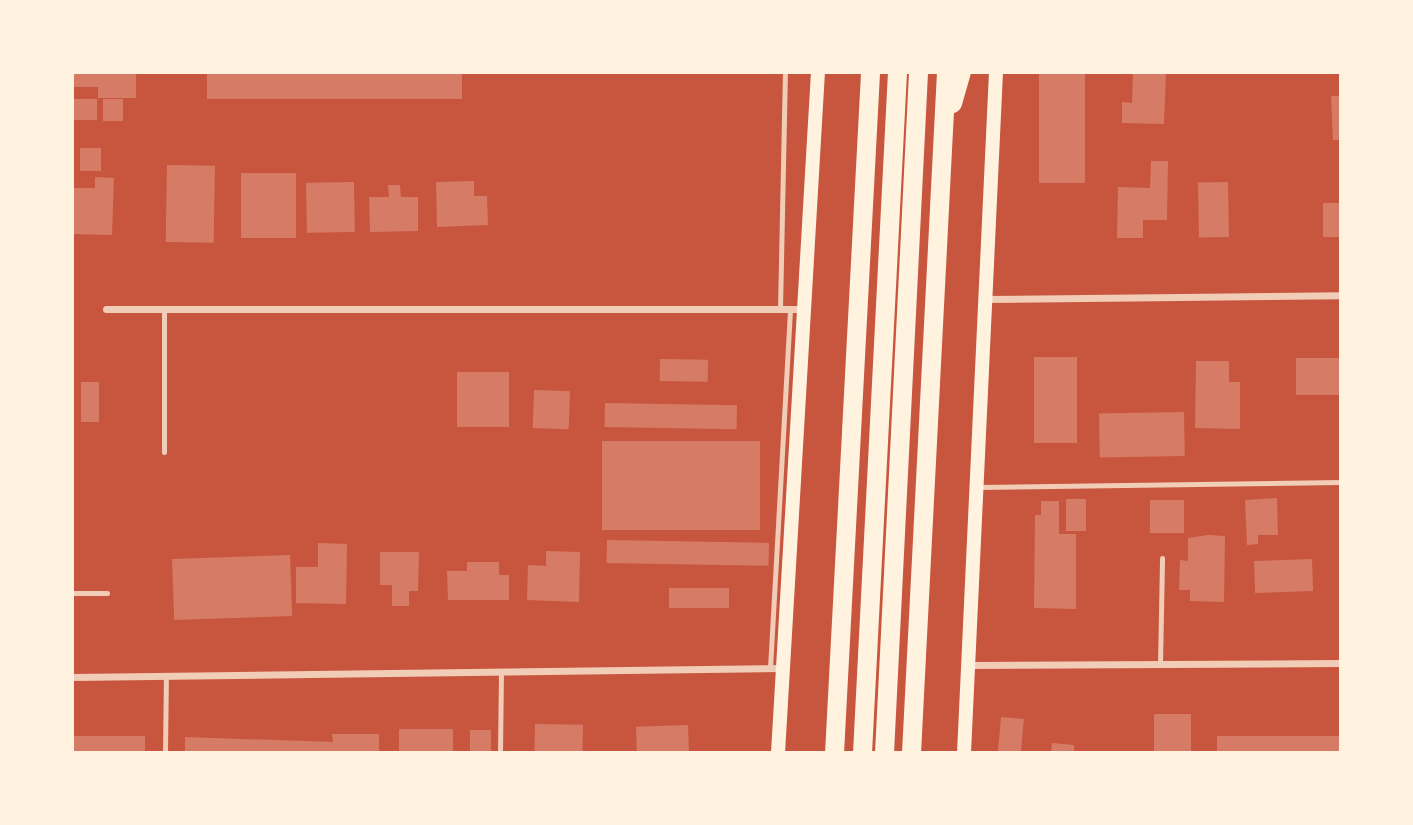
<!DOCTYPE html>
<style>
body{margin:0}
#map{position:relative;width:1413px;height:825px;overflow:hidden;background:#c8553d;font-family:"PT Sans",sans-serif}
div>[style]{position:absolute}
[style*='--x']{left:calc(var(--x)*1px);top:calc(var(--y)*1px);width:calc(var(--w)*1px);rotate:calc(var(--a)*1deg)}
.building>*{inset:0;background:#d67c66;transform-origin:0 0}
.service>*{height:5px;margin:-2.5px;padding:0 2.5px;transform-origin:2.5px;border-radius:2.5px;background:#f1ccb7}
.minor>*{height:7px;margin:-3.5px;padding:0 3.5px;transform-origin:3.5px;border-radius:3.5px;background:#f1ccb7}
.secondary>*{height:14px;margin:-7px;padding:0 7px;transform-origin:7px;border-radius:7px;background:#fff3e0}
.motorway>*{height:19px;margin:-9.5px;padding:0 9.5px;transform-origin:9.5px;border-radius:9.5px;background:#fff3e0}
span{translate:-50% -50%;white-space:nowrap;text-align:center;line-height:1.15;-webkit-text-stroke:7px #fff3e0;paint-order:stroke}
.frame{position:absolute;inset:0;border:74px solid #fff3e0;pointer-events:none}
</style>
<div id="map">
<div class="building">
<i style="clip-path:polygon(72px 72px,136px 72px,136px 98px,98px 98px,98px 87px,72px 87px)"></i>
<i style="left:207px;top:72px;width:255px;height:27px"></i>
<i style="left:1039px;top:72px;width:46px;height:111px"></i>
<i style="clip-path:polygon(1133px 72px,1166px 73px,1164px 124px,1122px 123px,1122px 102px,1132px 103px)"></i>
<i style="clip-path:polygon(1331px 96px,1341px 96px,1341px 140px,1333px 140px)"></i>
<i style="left:72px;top:99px;width:25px;height:21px"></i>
<i style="left:103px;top:99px;width:20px;height:22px"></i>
<i style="left:80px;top:148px;width:21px;height:23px"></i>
<i style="clip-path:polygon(1151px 161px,1168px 161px,1167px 220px,1143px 220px,1143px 238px,1117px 238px,1118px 187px,1150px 188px)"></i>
<i style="left:167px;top:165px;width:48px;height:77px;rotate:1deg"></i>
<i style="left:241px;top:173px;width:55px;height:65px"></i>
<i style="clip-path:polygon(95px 177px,114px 178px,112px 235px,72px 234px,72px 188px,95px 188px)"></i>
<i style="clip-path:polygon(474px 181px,474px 196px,487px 196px,488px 225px,437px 227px,436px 182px)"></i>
<i style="left:354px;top:182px;width:50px;height:48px;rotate:89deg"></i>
<i style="left:1228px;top:182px;width:55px;height:30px;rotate:89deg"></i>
<i style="clip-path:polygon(388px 185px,400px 185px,401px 197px,418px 197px,418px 231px,370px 232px,369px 197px,389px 197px)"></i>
<i style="left:1323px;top:203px;width:18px;height:34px"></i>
<i style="left:1034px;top:357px;width:43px;height:86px"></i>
<i style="left:1341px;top:358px;width:37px;height:45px;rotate:90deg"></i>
<i style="left:660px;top:359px;width:48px;height:22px;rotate:1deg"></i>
<i style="clip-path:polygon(1196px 361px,1229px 361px,1229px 382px,1240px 382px,1240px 429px,1195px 428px)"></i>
<i style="left:457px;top:372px;width:52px;height:55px"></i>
<i style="left:81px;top:382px;width:18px;height:40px"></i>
<i style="left:534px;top:390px;width:36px;height:38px;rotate:2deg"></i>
<i style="left:605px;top:403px;width:132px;height:24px;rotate:1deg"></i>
<i style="left:1184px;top:412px;width:44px;height:85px;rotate:89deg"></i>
<i style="left:602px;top:441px;width:158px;height:89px"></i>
<i style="clip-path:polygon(1277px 498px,1278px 535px,1258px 535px,1258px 544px,1247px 545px,1245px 500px)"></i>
<i style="left:1066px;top:499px;width:20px;height:32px"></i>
<i style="left:1150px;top:500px;width:34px;height:33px"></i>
<i style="clip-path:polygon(1041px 501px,1059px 501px,1059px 534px,1076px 534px,1076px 609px,1034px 608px,1035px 515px,1041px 515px)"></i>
<i style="clip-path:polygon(1208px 535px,1225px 536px,1224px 602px,1190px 601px,1190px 590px,1179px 590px,1180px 560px,1188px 561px,1188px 538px)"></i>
<i style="left:607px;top:540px;width:162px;height:23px;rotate:1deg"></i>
<i style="clip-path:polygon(318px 543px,347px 544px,346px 604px,296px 603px,296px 567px,318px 567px)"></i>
<i style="clip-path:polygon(546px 551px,580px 552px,579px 602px,527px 600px,528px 565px,546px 566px)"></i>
<i style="clip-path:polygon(380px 552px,419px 552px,418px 591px,409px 591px,409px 606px,392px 606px,392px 585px,380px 585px)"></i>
<i style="left:290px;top:555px;width:61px;height:118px;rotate:88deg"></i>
<i style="left:1312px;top:559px;width:32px;height:58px;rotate:88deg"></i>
<i style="clip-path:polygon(467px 562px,499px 562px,499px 575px,509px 575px,509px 600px,448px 600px,447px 571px,467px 571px)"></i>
<i style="left:729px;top:588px;width:20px;height:60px;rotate:90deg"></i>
<i style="left:1154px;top:714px;width:37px;height:39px"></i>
<i style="left:1001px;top:717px;width:23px;height:36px;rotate:5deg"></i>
<i style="left:535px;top:724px;width:48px;height:29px;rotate:1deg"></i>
<i style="left:688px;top:725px;width:28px;height:52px;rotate:88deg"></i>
<i style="left:399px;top:729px;width:54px;height:24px"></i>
<i style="left:470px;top:730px;width:21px;height:23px"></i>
<i style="clip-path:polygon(332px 734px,379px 734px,379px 753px,185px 753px,185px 737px,333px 742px)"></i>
<i style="left:72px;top:736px;width:73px;height:17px"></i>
<i style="left:1341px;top:736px;width:17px;height:124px;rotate:90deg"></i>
<i style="clip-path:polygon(1052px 743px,1074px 745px,1074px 753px,1051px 753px)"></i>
</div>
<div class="service">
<i style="--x:164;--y:309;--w:143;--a:90"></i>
<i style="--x:780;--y:309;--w:237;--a:-88.8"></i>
<i style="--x:977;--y:487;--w:364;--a:-0.8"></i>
<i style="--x:72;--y:593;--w:35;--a:0"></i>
<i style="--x:1160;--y:665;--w:107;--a:-88.9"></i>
<i style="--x:770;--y:668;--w:360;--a:-86.8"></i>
<i style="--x:165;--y:753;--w:77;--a:-89.3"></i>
<i style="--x:500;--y:753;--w:81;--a:-89.3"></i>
</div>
<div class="minor">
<i style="--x:986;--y:299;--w:355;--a:-0.6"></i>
<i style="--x:106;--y:309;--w:697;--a:0"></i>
<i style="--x:969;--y:665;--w:372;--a:-0.3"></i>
<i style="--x:72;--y:677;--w:711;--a:-0.73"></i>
</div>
<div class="secondary">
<i style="--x:778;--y:753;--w:682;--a:-86.64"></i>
<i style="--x:964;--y:753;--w:682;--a:-87.31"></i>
</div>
<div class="motorway">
<i style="--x:952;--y:103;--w:32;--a:-74"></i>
<i style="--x:834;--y:753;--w:682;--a:-86.97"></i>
<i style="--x:862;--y:753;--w:682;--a:-87.06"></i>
<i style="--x:884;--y:753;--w:682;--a:-87.14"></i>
<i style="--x:911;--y:753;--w:682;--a:-87.06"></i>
</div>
<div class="frame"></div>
</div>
